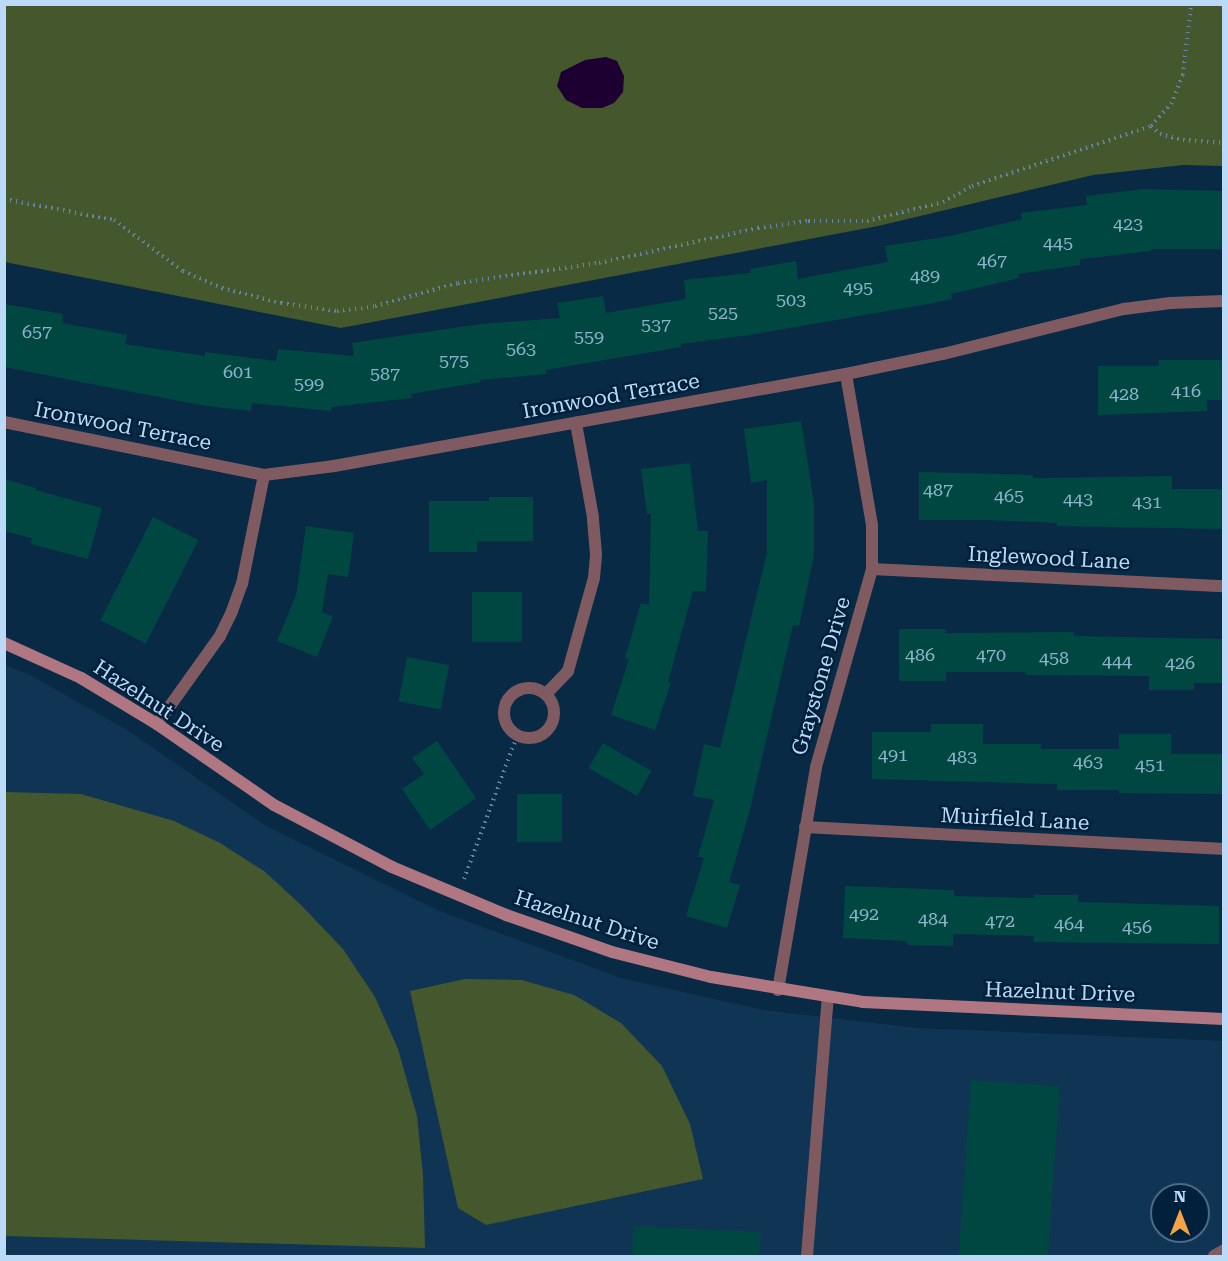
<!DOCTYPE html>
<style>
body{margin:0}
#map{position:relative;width:1228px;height:1261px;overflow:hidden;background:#082a45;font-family:"Roboto Serif",serif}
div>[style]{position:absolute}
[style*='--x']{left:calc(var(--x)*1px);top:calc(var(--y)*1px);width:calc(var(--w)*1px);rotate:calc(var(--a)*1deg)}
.built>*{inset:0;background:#103554}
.green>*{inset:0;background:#45572c}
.water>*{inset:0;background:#1d0031}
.building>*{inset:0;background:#004742;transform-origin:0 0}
.path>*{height:4px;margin-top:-2px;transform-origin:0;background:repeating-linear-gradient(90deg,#6586a2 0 1.5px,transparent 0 6px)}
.lane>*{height:12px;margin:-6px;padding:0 6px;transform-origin:6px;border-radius:6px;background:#7f5b61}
.street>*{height:12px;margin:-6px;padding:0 6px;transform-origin:6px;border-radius:6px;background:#7f5b61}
.street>.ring{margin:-6px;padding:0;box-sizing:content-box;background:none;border:12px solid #7f5b61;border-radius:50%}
.secondary>*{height:12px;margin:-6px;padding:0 6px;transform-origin:6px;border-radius:6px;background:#b07782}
span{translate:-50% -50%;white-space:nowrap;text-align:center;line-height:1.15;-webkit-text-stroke:5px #00203b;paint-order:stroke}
.number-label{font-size:18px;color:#8cb5ca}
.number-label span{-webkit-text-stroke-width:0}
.street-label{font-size:21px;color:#bbdaf8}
.frame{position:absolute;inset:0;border:6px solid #bbdaf8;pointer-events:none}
.north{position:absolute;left:1150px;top:1183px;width:60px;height:60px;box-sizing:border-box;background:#00203b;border:2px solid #4b6a87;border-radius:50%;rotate:0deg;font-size:16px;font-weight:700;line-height:24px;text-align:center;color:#bbdaf8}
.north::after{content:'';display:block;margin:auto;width:21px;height:27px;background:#f4a444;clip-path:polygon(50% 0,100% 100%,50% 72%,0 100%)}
</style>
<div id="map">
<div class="built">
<i style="clip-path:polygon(evenodd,5px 665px,30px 675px,127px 730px,266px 826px,437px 910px,621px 978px,763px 1010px,916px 1028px,1223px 1041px,1223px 1256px,5px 1256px,5px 665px,1162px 1195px,1198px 1195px,1198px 1231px,1162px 1231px,1162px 1195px)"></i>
</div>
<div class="green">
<i style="clip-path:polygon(4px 5px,1223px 5px,1223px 166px,1183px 165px,1093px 175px,878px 226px,341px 328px,5px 262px)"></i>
<i style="clip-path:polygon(5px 792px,81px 794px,174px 821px,220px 843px,264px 871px,300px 904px,343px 949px,375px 997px,398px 1049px,417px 1116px,423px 1175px,425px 1248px,5px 1236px)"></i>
<i style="clip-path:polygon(465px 979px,522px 980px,574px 995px,621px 1023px,662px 1066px,690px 1124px,703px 1179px,486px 1225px,458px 1208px,410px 991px)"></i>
</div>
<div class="water">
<i style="clip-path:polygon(606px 57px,617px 61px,624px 76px,623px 92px,614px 103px,602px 108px,582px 108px,566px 100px,557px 86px,561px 72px,585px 60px)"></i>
</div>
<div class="building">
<i style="clip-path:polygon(1144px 189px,1224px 191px,1224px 249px,1151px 249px,1151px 251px,1080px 259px,1080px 265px,1018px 274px,1019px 278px,951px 294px,952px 299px,928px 304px,749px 335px,681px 344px,681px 347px,546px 370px,546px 374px,480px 380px,481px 382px,411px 394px,412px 398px,331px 407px,331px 411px,252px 403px,251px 411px,200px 405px,4px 367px,4px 304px,63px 314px,62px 323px,127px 335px,125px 344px,205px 356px,205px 352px,276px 361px,278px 349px,354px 356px,352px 343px,481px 324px,560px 318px,557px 303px,603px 296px,606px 313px,686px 299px,684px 280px,750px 273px,750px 269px,796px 261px,798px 279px,888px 262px,885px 246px,950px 236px,1022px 219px,1021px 213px,1087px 205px,1086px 196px)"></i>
<i style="clip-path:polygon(1159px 360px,1224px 360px,1224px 400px,1207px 400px,1207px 411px,1098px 415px,1098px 366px,1159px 366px)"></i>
<i style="clip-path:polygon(801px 421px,814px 503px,814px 556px,799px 626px,793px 625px,749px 813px,729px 882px,740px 885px,727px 928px,686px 916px,704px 858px,698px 857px,714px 800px,693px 796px,704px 744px,720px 748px,767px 552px,767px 480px,751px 483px,744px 429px)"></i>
<i style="clip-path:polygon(690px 463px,698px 531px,708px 531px,706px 591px,693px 591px,668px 682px,671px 683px,655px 730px,611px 715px,629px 659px,625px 658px,641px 603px,649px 605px,651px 514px,647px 514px,641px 469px)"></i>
<i style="clip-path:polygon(919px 472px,1033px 475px,1033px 478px,1172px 476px,1172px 489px,1224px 489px,1224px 529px,1057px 526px,1057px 523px,986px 520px,919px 520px)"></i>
<i style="clip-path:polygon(4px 479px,36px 488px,35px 490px,102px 508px,88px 559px,31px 544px,32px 538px,4px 531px)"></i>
<i style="clip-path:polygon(489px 497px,533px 497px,533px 541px,477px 541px,477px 552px,429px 552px,429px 501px,489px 501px)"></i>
<i style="left:153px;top:517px;width:51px;height:116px;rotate:27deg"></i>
<i style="clip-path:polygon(306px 526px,354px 533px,348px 577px,328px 574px,322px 612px,333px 616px,317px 657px,277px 641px,296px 595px)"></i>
<i style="left:472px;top:592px;width:50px;height:50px"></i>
<i style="clip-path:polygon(899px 629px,946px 629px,946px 633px,1074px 632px,1074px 636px,1224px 639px,1224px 683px,1194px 683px,1194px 690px,1149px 690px,1149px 676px,1026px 675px,1026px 672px,946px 672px,946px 681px,899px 681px)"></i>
<i style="left:407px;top:657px;width:43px;height:45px;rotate:11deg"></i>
<i style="clip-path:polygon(931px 724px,983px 724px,983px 744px,1041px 744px,1041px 749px,1119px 749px,1119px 734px,1171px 734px,1171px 754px,1224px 754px,1224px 794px,1119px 793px,1119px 790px,1057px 790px,1057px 784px,872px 779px,872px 732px,931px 732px)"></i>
<i style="clip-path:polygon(437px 741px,476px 798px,430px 830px,402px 789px,424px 774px,412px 758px)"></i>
<i style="left:603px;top:743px;width:56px;height:29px;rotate:30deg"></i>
<i style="left:517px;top:794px;width:45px;height:48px"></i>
<i style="clip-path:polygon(845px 886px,954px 890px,954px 896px,1034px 898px,1034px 895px,1078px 895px,1078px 902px,1219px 906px,1219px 944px,1034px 942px,1034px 936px,953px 934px,953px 946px,907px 945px,907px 941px,843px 938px)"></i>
<i style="left:971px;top:1080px;width:89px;height:178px;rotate:4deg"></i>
<i style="clip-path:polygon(633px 1226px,761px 1232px,759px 1257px,632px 1257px)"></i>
</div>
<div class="path">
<i style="--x:1151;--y:126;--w:12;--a:42"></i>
<i style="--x:1160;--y:134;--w:24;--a:15"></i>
<i style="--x:1183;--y:140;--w:41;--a:4.2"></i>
<i style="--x:4;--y:199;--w:112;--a:10.8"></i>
<i style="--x:114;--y:220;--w:86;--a:36.5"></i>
<i style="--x:183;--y:271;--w:43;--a:23.6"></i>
<i style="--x:222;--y:288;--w:61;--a:14.3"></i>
<i style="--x:281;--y:303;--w:57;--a:8.1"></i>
<i style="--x:337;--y:311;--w:38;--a:-7"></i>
<i style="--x:375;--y:306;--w:86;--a:-15.5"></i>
<i style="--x:458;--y:283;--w:142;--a:-8.1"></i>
<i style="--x:599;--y:263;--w:163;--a:-12.4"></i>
<i style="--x:758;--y:228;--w:50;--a:-8"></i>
<i style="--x:808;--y:221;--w:59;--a:0"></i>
<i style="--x:867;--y:221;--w:78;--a:-14"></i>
<i style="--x:943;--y:202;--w:33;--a:-29"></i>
<i style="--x:972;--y:186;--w:189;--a:-18.5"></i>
<i style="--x:1151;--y:126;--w:30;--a:-48"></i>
<i style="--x:1171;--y:104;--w:31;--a:-68"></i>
<i style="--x:1183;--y:75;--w:71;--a:-83.6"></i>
<i style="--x:464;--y:879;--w:153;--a:-69.7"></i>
</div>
<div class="lane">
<i style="--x:807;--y:1256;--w:260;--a:-85.4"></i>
<i style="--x:1214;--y:1256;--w:12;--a:-31"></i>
</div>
<div class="street">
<i style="--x:4;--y:422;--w:265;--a:11.5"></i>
<i style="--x:264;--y:475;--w:71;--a:-7.3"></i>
<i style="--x:334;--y:466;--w:520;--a:-10.19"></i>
<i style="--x:846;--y:374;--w:99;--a:-11.7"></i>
<i style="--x:943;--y:354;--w:187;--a:-14"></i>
<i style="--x:1124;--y:309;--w:47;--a:-7.3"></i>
<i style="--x:1171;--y:303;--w:53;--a:-2.2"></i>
<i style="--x:872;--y:569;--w:352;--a:2.8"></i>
<i class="ring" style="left:504px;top:688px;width:38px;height:38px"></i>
<i style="--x:546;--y:694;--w:32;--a:-46"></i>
<i style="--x:568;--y:671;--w:97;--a:-74.4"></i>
<i style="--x:594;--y:578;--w:24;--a:-85"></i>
<i style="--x:596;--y:554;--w:37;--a:-95"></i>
<i style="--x:593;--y:517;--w:96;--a:-100.3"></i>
<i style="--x:157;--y:724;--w:108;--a:-54.4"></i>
<i style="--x:220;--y:636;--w:28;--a:-64"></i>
<i style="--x:232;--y:611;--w:29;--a:-70"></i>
<i style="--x:242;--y:584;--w:111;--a:-78.6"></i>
<i style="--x:805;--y:827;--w:420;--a:3"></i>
<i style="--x:778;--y:990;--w:226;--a:-80.3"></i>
<i style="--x:816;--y:767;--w:206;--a:-74.2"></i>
<i style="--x:872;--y:569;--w:44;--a:-90"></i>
<i style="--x:872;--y:525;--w:153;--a:-99.8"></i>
</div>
<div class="secondary">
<i style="--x:4;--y:643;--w:85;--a:24.4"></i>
<i style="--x:81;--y:678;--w:89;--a:31.2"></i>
<i style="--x:157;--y:724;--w:142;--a:34.7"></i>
<i style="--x:274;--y:805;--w:133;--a:27.7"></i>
<i style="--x:392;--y:867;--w:124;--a:22.8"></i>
<i style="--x:506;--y:915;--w:112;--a:19.2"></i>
<i style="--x:612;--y:952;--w:102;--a:14.2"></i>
<i style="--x:711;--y:977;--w:154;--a:9.3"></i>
<i style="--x:863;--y:1002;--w:361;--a:2.7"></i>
</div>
<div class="number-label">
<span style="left:1128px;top:224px">423</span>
<span style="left:1058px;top:243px">445</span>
<span style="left:992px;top:261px">467</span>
<span style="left:925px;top:276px">489</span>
<span style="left:858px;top:288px">495</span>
<span style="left:791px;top:300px">503</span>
<span style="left:723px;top:313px">525</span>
<span style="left:656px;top:325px">537</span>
<span style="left:37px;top:332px">657</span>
<span style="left:589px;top:337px">559</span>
<span style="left:521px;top:349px">563</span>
<span style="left:454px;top:361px">575</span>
<span style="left:238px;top:372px">601</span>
<span style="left:385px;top:374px">587</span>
<span style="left:309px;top:384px">599</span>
<span style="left:1186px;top:391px">416</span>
<span style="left:1124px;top:394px">428</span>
<span style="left:938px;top:490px">487</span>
<span style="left:1009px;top:496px">465</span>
<span style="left:1078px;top:499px">443</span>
<span style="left:1147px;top:502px">431</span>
<span style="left:920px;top:655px">486</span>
<span style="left:991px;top:655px">470</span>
<span style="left:1054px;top:658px">458</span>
<span style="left:1117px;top:661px">444</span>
<span style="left:1180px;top:663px">426</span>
<span style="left:893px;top:755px">491</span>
<span style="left:962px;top:757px">483</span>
<span style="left:1088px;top:762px">463</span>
<span style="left:1150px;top:765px">451</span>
<span style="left:864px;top:914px">492</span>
<span style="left:933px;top:919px">484</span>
<span style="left:1000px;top:921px">472</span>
<span style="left:1069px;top:924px">464</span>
<span style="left:1137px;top:927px">456</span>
</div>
<div class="street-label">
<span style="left:611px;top:396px;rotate:-10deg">Ironwood Terrace</span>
<span style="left:123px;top:426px;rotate:11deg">Ironwood Terrace</span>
<span style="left:1049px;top:558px;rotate:3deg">Inglewood Lane</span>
<span style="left:821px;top:676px;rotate:-74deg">Graystone Drive</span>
<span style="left:159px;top:706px;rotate:33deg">Hazelnut Drive</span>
<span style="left:1015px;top:819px;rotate:3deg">Muirfield Lane</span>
<span style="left:587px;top:920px;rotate:18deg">Hazelnut Drive</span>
<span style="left:1060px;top:992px;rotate:2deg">Hazelnut Drive</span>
</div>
<div class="frame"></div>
<div class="north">N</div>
</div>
